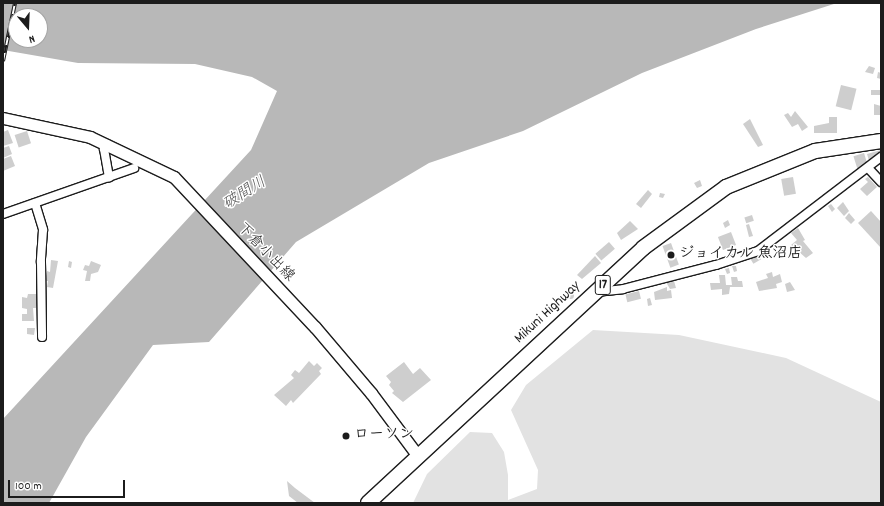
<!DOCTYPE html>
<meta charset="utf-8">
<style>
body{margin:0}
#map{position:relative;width:884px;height:506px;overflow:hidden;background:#fff;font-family:Dekko,"Klee One",sans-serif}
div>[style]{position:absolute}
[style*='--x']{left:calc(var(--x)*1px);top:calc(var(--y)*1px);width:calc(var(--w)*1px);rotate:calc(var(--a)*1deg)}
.green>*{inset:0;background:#e2e2e2}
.water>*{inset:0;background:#b8b8b8}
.building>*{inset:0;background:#cecece;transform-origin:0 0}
.round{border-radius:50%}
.roads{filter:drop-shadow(1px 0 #1c1c1c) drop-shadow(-1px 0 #1c1c1c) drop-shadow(0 1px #1c1c1c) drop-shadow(0 -1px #1c1c1c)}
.street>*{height:8px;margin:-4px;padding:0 4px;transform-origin:4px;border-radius:4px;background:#fff}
.secondary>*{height:11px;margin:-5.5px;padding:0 5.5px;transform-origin:5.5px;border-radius:5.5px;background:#fff}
.highway>*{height:14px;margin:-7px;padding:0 7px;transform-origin:7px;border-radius:7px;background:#fff}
.rail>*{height:4px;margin-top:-2px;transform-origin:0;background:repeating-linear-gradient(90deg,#fff 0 8px,#1c1c1c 0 16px);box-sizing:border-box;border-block:1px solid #1c1c1c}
.dots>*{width:11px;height:11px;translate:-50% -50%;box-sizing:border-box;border:2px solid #fff;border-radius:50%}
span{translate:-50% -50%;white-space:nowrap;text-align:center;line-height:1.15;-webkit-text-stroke:3px #fff;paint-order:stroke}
.shield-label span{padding:1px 3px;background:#fff;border:1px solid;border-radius:3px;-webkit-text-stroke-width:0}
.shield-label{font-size:14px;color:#1c1c1c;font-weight:700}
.street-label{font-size:15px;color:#1c1c1c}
.poi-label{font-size:15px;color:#1c1c1c;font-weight:700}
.left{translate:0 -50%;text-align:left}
.water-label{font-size:16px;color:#5a5a5a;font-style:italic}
.frame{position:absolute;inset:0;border:4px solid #1c1c1c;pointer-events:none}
.north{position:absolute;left:8px;top:8px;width:40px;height:40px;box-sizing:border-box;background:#fff;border:1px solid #a4a4a4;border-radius:50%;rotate:161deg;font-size:11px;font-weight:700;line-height:16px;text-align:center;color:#1c1c1c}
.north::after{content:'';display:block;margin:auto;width:14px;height:18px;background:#1c1c1c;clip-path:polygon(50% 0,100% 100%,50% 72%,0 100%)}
.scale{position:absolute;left:8px;top:480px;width:117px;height:18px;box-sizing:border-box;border:2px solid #1c1c1c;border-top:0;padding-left:5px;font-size:12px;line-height:14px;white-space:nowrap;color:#1c1c1c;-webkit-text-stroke:3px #fff;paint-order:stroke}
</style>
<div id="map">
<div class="green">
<i style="clip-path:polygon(593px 330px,679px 335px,786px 358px,881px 402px,881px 503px,413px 503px,427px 474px,470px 432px,492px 433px,504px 452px,508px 475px,508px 500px,537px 489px,538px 470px,511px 410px,526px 385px)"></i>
</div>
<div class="water">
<i style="clip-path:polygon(evenodd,3px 3px,837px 3px,756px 29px,642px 73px,523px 131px,429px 163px,296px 242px,209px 342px,153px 345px,86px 437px,49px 503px,3px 503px,3px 419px,251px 150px,277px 91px,252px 77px,195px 64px,78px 63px,3px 50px,3px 3px,16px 16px,40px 16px,40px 40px,16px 40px,16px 16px)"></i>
</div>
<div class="building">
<i style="clip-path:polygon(869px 66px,875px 68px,873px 74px,865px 72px)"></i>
<i style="clip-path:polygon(878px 72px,881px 73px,881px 79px,877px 78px)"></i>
<i style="left:841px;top:85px;width:16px;height:22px;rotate:14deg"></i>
<i style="left:871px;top:90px;width:10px;height:5px"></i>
<i style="clip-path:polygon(874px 104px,881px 106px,881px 115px,874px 115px)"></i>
<i style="clip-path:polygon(795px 111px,808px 127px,802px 131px,798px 124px,792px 127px,784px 115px,788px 113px,791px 117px)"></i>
<i style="clip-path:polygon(829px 117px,837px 117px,837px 133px,814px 133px,814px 126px,829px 123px)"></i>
<i style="clip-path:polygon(750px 119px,763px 145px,758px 147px,743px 124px)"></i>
<i style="clip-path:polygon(8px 130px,13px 143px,3px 146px,3px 132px)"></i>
<i style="left:27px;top:131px;width:13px;height:13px;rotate:72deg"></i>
<i style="clip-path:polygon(9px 146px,12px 154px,3px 158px,3px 148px)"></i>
<i style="clip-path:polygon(881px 150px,881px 156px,870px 164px,867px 154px)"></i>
<i style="left:864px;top:153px;width:14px;height:11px;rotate:73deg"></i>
<i style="clip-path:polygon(11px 156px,15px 166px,3px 171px,3px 159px)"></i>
<i style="left:793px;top:177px;width:17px;height:12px;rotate:80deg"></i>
<i style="clip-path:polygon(868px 177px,877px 187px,867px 196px,860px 189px,868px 182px,865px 179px)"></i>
<i style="clip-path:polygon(700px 180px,702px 186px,697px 188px,694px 183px)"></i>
<i style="clip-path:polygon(648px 190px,652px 194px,641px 208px,636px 204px)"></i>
<i style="clip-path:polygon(660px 193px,665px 194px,663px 198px,659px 197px)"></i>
<i style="clip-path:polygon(843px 202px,849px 211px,844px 216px,837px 208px)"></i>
<i style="clip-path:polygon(831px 204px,835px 209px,832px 212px,828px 206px)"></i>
<i style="clip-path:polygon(871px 211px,881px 222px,881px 248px,858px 223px)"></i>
<i style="clip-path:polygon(849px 213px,855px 220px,851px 224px,845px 218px)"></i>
<i style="left:752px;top:215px;width:6px;height:8px;rotate:72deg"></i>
<i style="clip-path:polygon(728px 220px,730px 225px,725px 228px,723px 223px)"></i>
<i style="clip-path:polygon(630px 221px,638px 229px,621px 240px,617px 233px)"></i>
<i style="clip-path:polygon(749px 224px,753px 236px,749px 237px,746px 225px)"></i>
<i style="clip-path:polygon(798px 228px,805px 240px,803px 241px,813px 253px,806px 258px,791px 245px,797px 240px,791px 233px)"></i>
<i style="left:731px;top:232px;width:14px;height:14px;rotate:69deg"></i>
<i style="left:609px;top:242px;width:9px;height:18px;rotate:49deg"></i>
<i style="left:671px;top:243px;width:23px;height:9px;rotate:70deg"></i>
<i style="left:758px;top:254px;width:6px;height:9px;rotate:59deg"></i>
<i style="clip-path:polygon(595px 256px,601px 263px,582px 279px,577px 275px)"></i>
<i style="clip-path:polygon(51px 260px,58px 261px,53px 288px,47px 287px,48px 281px,45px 281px,47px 271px,50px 272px)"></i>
<i style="clip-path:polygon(69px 261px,72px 262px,71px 268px,68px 267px)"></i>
<i style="clip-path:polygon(91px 261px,101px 265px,98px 272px,91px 274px,90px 281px,85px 281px,87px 271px,83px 270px,85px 265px,89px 266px)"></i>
<i style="clip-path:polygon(732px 266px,736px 266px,737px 271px,734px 272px)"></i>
<i style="clip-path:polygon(729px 268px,730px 273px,727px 274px,725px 269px)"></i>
<i style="clip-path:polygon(772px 272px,773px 277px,780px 274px,782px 282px,776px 284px,777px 288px,759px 291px,756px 282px,768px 278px,766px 274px)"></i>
<i style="clip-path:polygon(719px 275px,725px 275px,726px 285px,732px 285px,731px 277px,737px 277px,738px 281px,742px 281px,743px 287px,730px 287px,729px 294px,722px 295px,722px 289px,711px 290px,710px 283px,720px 283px)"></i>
<i style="clip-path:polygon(674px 281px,676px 288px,670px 289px,666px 282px)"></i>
<i style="clip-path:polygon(790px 282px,795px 290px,787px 292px,785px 284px)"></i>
<i style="clip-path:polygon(667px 287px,667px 291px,671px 290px,672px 298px,655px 300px,654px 292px)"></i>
<i style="left:639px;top:291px;width:8px;height:14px;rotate:76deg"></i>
<i class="round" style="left:566.5px;top:291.5px;width:7px;height:7px"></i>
<i style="clip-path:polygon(28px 294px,37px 294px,39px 298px,36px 308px,33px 308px,34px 321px,22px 321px,22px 314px,27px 314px,27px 309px,22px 308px,22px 297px,27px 298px)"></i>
<i style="clip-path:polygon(650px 298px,652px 305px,648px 306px,647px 299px)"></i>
<i style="clip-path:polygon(27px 328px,35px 328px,34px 335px,27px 334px)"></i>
<i style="clip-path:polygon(309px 361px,314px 366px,317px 363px,322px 368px,319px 371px,321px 374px,293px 403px,291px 400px,286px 406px,274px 395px,294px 378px,291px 375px,295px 370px,299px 373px)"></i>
<i style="clip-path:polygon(404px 362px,413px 374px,420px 368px,431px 380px,403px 402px,392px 393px,394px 391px,389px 385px,391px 382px,386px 376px)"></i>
<i style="clip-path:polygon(287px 481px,295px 488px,315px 503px,298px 503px,289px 496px)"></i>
</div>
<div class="roads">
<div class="street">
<i style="--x:107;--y:144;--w:6;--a:121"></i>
<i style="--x:104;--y:149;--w:29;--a:80"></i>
<i style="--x:868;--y:168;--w:19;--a:47"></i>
<i style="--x:35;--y:203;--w:28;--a:73"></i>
<i style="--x:43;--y:230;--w:32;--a:94"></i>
<i style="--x:41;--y:262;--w:75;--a:89.2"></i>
<i style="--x:3;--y:214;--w:139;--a:-19.3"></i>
<i style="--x:596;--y:292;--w:27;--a:-6"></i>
<i style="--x:623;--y:289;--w:96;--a:-14.5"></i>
<i style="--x:716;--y:265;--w:44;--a:-18.4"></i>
<i style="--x:758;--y:251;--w:155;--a:-37.4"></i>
</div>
<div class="secondary">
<i style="--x:3;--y:118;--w:89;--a:12.3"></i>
<i style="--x:90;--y:137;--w:93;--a:25.5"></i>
<i style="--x:174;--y:177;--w:206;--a:46.8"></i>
<i style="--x:315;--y:327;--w:87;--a:49.7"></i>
<i style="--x:371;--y:393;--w:79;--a:53.3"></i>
</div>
<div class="highway">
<i style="--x:368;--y:503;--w:375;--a:-42.8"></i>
<i style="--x:643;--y:248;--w:103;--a:-36.3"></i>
<i style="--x:726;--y:187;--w:96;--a:-22"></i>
<i style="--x:815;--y:151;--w:67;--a:-8.6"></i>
</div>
</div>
<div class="rail">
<i style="--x:3;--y:61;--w:59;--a:-78.3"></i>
</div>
<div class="dots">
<i style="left:671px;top:255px;background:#1c1c1c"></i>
<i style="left:346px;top:436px;background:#1c1c1c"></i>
</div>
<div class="shield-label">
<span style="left:603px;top:285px">17</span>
</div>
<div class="street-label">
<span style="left:265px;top:253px;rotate:46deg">下倉小出線</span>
<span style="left:548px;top:313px;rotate:-43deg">Mikuni Highway</span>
</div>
<div class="poi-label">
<span class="left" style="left:679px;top:255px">ジョイカル 魚沼店</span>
<span class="left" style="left:354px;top:436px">ローソン</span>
</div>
<div class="water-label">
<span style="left:245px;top:194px;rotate:-32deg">破間川</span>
</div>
<div class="frame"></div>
<div class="north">N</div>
<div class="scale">100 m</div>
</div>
